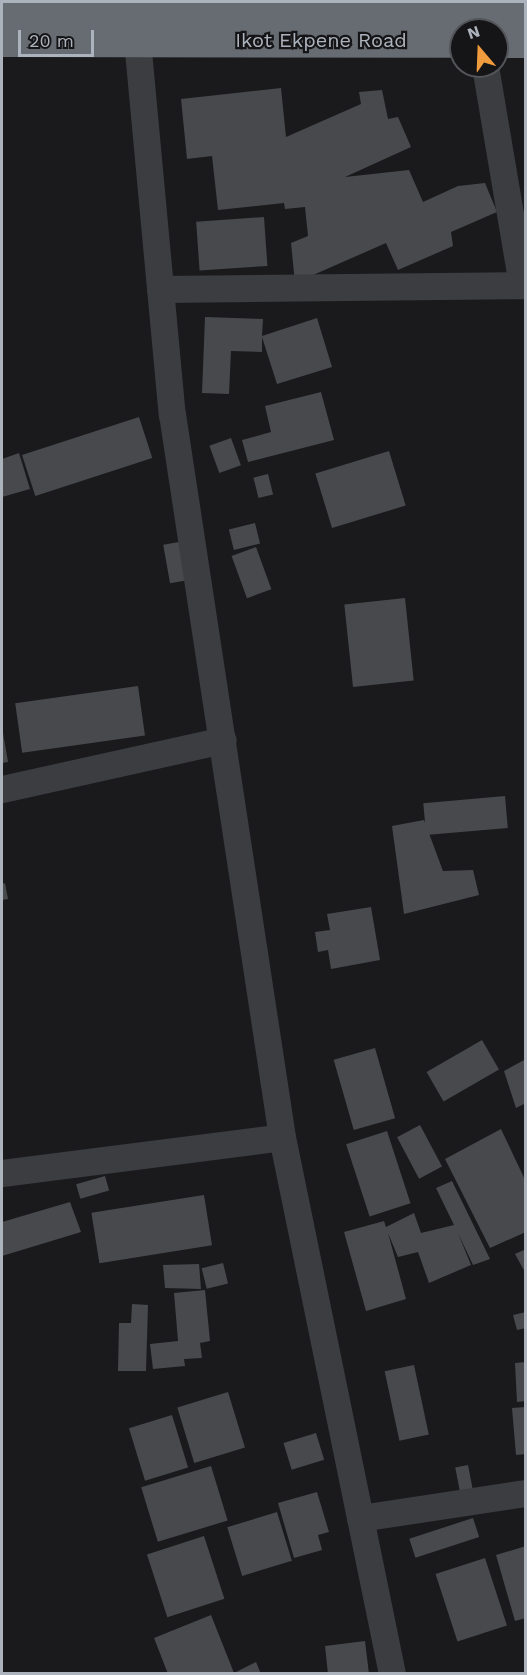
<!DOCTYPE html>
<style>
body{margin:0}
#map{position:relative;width:527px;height:1675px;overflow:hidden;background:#1a1a1c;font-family:"Work Sans",sans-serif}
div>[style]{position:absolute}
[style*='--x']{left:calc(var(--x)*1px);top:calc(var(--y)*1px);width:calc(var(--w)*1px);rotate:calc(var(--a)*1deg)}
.building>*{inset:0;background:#47494c;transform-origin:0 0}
.street>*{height:27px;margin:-13.5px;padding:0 13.5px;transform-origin:13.5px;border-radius:13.5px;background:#3b3d41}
.highway>*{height:33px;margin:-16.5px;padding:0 16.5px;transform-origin:16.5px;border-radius:16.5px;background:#676c72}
span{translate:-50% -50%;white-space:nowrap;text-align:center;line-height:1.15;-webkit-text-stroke:4.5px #151517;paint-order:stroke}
.street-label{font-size:20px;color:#adb3bc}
.frame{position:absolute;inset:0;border:3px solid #adb3bc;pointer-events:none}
.north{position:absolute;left:449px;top:18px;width:60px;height:60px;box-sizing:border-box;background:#151517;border:2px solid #525459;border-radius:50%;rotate:341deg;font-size:16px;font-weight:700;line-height:24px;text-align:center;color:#adb3bc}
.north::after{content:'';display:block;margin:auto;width:21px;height:27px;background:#f09c3e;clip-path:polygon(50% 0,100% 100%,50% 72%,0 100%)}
.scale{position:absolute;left:18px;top:30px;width:76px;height:27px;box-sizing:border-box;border:3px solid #adb3bc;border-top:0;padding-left:8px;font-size:18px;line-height:21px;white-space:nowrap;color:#adb3bc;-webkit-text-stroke:4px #151517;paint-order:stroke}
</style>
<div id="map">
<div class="building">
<i style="clip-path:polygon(281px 88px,286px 137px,361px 104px,359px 92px,382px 90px,388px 119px,398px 117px,411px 147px,345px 177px,409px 170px,423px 202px,458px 186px,485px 183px,497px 212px,451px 232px,453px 246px,398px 270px,386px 243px,295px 283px,291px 243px,308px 236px,305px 207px,285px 209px,284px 203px,218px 210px,212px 156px,187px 159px,181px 99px)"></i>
<i style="left:264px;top:217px;width:49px;height:68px;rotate:86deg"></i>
<i style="clip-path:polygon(205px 317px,263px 319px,262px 336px,317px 318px,332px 367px,277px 384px,262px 337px,262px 352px,231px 351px,229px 394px,202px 393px)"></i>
<i style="clip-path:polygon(321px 392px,334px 440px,248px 462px,242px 440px,271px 432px,265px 406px)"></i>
<i style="left:139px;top:417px;width:43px;height:123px;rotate:72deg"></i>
<i style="left:231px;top:438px;width:29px;height:23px;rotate:70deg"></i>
<i style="left:389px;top:451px;width:57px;height:77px;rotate:73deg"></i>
<i style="clip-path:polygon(19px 453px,30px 489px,2px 497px,2px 459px)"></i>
<i style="left:268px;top:474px;width:21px;height:15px;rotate:76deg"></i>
<i style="left:255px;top:523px;width:21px;height:27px;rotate:76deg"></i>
<i style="left:179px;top:542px;width:39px;height:16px;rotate:80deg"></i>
<i style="left:256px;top:547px;width:45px;height:26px;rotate:70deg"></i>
<i style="left:405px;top:598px;width:83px;height:61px;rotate:84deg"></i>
<i style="left:138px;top:686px;width:50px;height:124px;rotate:82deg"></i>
<i style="clip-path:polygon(2px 727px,8px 762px,2px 763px)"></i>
<i style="left:505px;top:796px;width:32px;height:82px;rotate:85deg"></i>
<i style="clip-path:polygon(424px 820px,443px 871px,473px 870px,479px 895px,404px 914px,392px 826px)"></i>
<i style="clip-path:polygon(5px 883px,8px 899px,2px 900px,2px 884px)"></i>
<i style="clip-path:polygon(371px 907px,380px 960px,331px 969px,328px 950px,318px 952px,315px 932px,330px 930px,327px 914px)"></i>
<i style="left:482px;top:1040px;width:34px;height:64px;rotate:60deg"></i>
<i style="left:375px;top:1048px;width:73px;height:43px;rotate:74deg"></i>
<i style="clip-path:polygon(526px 1059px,526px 1103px,516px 1108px,504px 1071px)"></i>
<i style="left:420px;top:1125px;width:47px;height:26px;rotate:62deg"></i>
<i style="clip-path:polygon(501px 1129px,526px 1182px,526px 1232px,490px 1248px,445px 1159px)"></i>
<i style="left:387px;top:1131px;width:76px;height:43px;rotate:72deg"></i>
<i style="left:105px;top:1176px;width:15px;height:30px;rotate:74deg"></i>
<i style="clip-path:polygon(452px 1181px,490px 1259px,473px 1265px,458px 1233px,471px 1265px,429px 1283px,418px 1252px,398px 1257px,388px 1233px,406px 1299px,366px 1311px,344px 1232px,384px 1221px,386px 1227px,414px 1213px,421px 1233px,454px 1225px,436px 1188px)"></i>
<i style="left:204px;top:1195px;width:51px;height:114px;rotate:81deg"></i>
<i style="clip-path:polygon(70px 1202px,81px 1232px,2px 1256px,2px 1222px)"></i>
<i style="clip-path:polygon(526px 1249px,526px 1274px,515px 1254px)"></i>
<i style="left:223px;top:1263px;width:21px;height:22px;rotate:76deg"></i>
<i style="clip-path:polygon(199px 1264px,201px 1289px,165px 1288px,163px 1265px)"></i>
<i style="clip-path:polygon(205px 1290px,210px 1341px,200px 1343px,202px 1358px,184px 1359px,185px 1366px,153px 1369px,150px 1344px,178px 1341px,174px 1293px)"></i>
<i style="clip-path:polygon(132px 1304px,148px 1305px,146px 1371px,118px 1371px,119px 1323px,131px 1323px)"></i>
<i style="clip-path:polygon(526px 1312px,526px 1328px,517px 1330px,513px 1315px)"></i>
<i style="clip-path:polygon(526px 1362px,526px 1401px,517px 1402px,515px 1363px)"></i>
<i style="left:414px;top:1365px;width:71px;height:30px;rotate:78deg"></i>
<i style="left:228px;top:1392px;width:58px;height:53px;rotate:73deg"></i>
<i style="clip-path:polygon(526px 1407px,526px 1454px,516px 1455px,512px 1408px)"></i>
<i style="left:172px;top:1415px;width:55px;height:45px;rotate:73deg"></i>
<i style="left:316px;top:1433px;width:28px;height:34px;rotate:73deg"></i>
<i style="left:468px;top:1465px;width:25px;height:13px;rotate:79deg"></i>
<i style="left:211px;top:1466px;width:57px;height:73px;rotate:73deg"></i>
<i style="clip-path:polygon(317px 1492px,329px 1532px,318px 1535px,322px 1550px,294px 1558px,278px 1503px)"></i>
<i style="left:277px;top:1512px;width:51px;height:52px;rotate:73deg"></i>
<i style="left:473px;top:1518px;width:20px;height:67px;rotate:72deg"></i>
<i style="left:204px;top:1536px;width:66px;height:60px;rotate:72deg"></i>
<i style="clip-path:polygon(526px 1546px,526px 1618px,515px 1621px,496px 1555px)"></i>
<i style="left:485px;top:1558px;width:71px;height:52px;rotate:72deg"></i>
<i style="clip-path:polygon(211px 1615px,234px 1673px,256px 1662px,261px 1674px,168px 1674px,154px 1638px)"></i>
<i style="clip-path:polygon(365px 1641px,369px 1674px,328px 1674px,325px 1646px)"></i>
</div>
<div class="street">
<i style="--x:137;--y:40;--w:376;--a:84.7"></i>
<i style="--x:172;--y:414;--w:731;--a:81.35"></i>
<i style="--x:282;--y:1137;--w:548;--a:78.42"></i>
<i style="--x:485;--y:66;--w:222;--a:80.4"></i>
<i style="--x:160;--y:289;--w:366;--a:-0.6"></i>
<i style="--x:2;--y:789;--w:226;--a:-12.5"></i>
<i style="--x:2;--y:1173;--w:282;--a:-7.3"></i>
<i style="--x:360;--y:1518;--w:168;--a:-8.6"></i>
</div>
<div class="highway">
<i style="--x:2;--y:11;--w:524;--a:0"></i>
<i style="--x:2;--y:40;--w:459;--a:0.1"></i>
<i style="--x:497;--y:41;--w:29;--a:0"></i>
</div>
<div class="street-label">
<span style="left:321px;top:40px">Ikot Ekpene Road</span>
</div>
<div class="frame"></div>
<div class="north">N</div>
<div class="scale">20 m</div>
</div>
